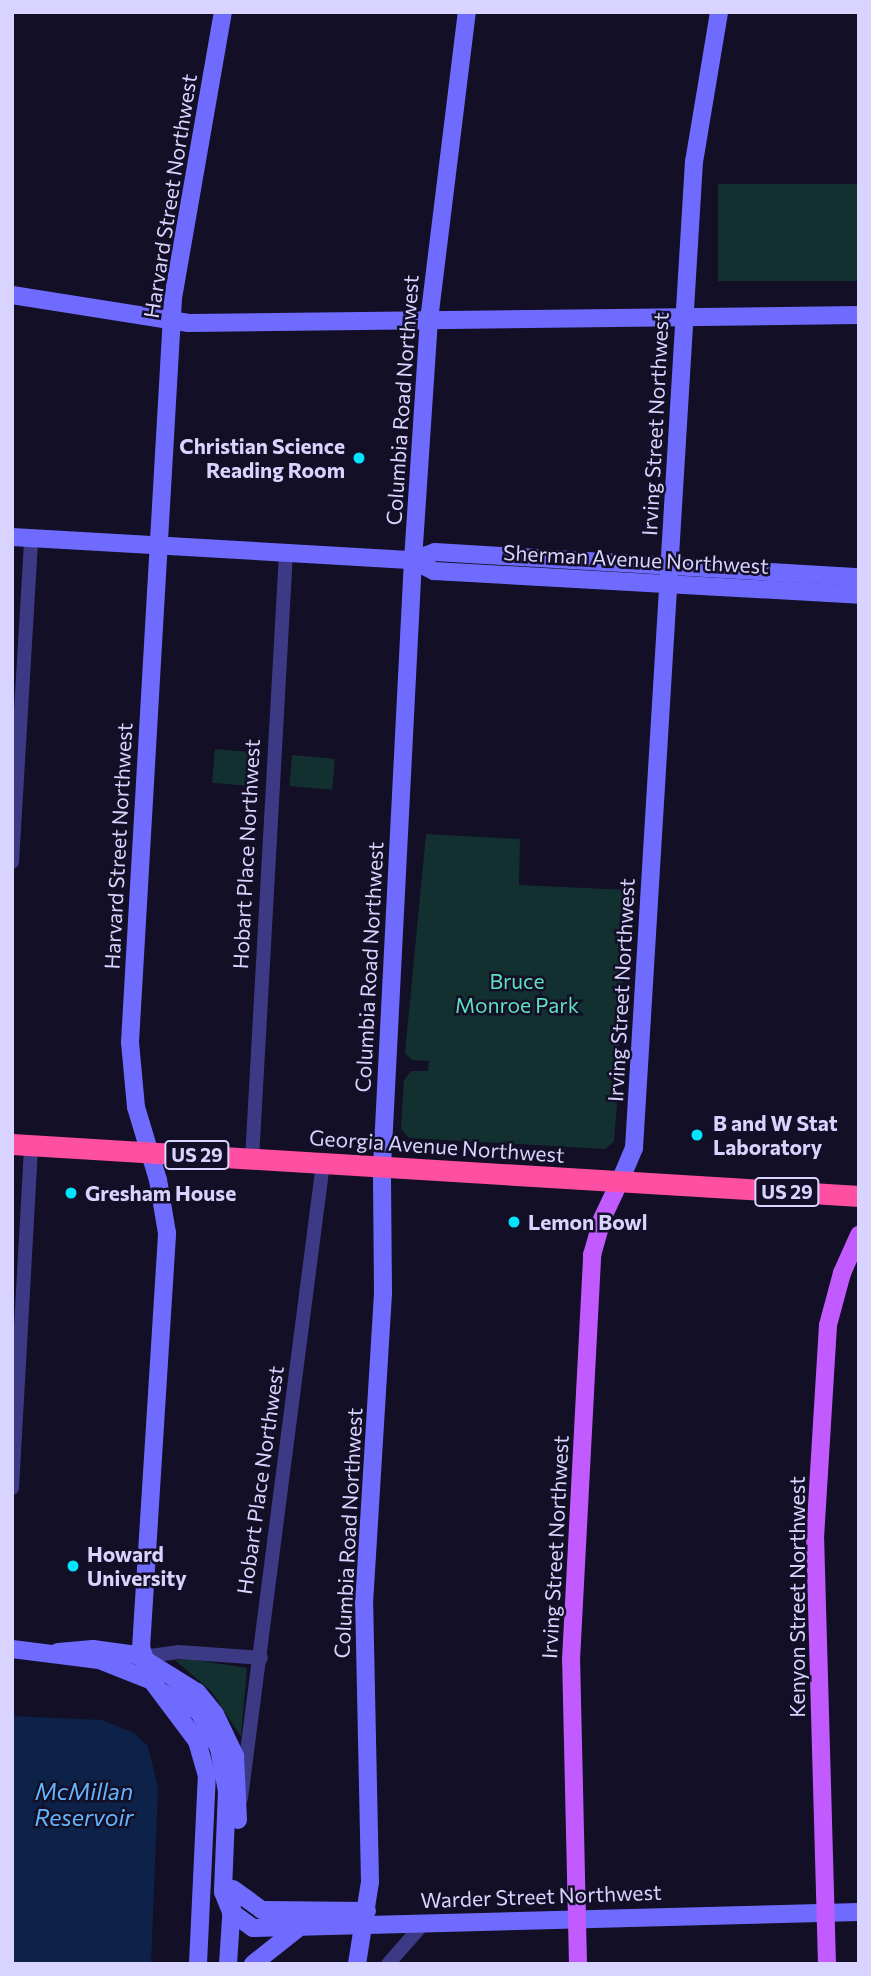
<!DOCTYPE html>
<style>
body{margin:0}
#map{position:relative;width:871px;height:1976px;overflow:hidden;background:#130f26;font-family:Commissioner,sans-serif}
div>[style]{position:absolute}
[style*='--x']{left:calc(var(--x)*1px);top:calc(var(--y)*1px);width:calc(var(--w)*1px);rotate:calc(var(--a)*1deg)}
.green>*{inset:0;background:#12302f;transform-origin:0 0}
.water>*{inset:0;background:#0c2248}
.street>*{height:14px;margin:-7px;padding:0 7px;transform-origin:7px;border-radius:7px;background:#3d3a85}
.secondary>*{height:18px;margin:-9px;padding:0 9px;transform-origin:9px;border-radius:9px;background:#6f6bff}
.primary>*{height:18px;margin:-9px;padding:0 9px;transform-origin:9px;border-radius:9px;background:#c25bff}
.highway>*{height:21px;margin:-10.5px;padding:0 10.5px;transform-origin:10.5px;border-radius:10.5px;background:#ff4fa3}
.dots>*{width:19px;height:19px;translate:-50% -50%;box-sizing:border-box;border:4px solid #130f26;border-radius:50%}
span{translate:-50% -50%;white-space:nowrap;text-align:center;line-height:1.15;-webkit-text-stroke:5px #130f26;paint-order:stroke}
.shield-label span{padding:2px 5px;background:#130f26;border:2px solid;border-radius:5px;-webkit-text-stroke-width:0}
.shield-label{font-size:19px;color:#d9d4ff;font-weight:700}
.street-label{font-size:21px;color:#d9d4ff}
.poi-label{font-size:21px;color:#d9d4ff;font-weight:700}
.right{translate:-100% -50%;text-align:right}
.left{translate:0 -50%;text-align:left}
.park-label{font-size:21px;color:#5fe0c0}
.water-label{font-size:23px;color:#62b6ff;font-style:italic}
.frame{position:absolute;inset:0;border:14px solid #d9d4ff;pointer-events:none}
</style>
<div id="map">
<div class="green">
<i style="left:859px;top:184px;width:97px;height:141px;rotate:90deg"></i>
<i style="left:215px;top:749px;width:43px;height:34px;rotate:5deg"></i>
<i style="left:292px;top:755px;width:43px;height:31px;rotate:5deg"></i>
<i style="clip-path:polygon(426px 834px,520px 839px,519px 885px,629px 890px,618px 1065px,609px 1077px,618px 1093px,614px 1142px,605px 1149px,409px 1138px,401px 1129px,404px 1080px,411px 1071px,428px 1071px,429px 1061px,412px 1060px,405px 1053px)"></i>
<i style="clip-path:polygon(190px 1659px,247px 1668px,241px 1737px,212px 1692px,175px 1660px)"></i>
</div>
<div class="water">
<i style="clip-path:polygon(12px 1716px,102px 1720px,134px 1733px,148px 1746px,158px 1788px,151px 1964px,12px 1964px)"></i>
</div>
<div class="street">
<i style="--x:12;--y:862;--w:324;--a:-86.6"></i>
<i style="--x:252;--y:1159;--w:608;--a:-86.79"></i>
<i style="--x:12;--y:1488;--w:344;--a:-86.8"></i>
<i style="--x:143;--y:1657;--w:35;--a:-8"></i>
<i style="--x:178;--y:1652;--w:83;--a:4.1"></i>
<i style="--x:241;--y:1798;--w:640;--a:-82.64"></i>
<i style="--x:388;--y:1964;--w:55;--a:-48.7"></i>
</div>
<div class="secondary">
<i style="--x:12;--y:295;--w:179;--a:9"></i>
<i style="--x:189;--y:323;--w:670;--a:-0.68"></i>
<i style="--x:12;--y:537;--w:402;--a:3.3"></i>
<i style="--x:413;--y:560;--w:24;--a:28"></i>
<i style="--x:434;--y:571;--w:426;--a:3.2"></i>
<i style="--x:413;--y:560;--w:23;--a:-20"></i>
<i style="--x:435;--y:552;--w:425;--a:3.4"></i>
<i style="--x:620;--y:1181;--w:36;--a:-67"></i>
<i style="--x:634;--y:1148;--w:988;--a:-86.52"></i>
<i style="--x:694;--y:162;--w:152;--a:-80.5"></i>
<i style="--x:12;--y:1649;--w:88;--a:7.2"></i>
<i style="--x:99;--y:1660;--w:57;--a:21.6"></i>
<i style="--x:58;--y:1652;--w:35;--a:-5"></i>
<i style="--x:93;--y:1649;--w:44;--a:7.8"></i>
<i style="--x:137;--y:1655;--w:70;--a:31.7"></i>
<i style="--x:197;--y:1692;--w:28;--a:51"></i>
<i style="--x:215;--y:1714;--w:47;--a:64.5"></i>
<i style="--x:235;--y:1756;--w:64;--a:87.3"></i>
<i style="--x:164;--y:1693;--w:40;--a:28"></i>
<i style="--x:199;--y:1712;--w:41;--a:60.9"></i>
<i style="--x:219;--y:1748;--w:44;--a:79.5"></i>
<i style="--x:227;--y:1791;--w:101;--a:92.3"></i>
<i style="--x:223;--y:1892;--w:22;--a:68"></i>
<i style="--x:231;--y:1912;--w:27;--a:36"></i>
<i style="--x:253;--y:1928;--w:606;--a:-1.51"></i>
<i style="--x:233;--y:1889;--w:36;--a:36"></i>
<i style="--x:262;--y:1910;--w:105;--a:0.5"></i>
<i style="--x:198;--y:1964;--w:188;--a:-87.3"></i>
<i style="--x:207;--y:1776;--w:36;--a:-106"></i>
<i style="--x:197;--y:1741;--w:75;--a:-126.9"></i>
<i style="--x:152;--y:1681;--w:35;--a:-108"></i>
<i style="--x:141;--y:1648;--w:416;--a:-86.4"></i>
<i style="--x:167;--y:1233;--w:54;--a:-99.6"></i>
<i style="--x:158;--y:1180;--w:76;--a:-106.8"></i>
<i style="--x:136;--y:1107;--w:65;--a:-95.3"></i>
<i style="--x:130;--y:1042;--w:745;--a:-86.69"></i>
<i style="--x:173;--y:298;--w:290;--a:-80.1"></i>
<i style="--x:228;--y:1964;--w:60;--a:-86.2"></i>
<i style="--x:253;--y:1964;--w:56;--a:-38.5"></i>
<i style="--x:357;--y:1964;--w:83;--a:-81"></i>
<i style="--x:370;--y:1882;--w:278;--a:-91.2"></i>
<i style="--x:364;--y:1604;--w:313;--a:-86.5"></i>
<i style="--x:383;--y:1292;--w:125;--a:-90.5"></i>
<i style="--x:382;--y:1167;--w:608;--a:-87.08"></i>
<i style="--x:413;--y:560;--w:241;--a:-86.2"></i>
<i style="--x:429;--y:320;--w:310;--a:-83"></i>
</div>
<div class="primary">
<i style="--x:578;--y:1964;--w:304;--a:-91.3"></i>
<i style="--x:571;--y:1660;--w:406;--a:-87"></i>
<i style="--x:592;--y:1255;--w:37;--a:-74"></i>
<i style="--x:602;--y:1219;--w:42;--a:-64.7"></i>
<i style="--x:827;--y:1964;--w:426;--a:-91.6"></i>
<i style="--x:815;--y:1538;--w:213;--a:-86.5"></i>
<i style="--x:828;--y:1325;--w:54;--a:-74.9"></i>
<i style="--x:842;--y:1273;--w:42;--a:-65.9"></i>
</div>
<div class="highway">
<i style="--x:12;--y:1144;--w:849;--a:3.51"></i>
</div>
<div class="dots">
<i style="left:359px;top:458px;background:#00e5ff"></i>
<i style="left:697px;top:1135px;background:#00e5ff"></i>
<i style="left:71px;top:1193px;background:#00e5ff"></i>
<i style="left:514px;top:1222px;background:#00e5ff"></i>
<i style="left:73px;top:1566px;background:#00e5ff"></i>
</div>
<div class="shield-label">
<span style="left:197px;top:1155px">US 29</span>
<span style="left:787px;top:1192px">US 29</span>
</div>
<div class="street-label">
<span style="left:170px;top:196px;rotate:-81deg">Harvard Street Northwest</span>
<span style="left:402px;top:400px;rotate:-86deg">Columbia Road Northwest</span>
<span style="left:655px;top:424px;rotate:-87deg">Irving Street Northwest</span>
<span style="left:636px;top:559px;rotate:3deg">Sherman Avenue Northwest</span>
<span style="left:118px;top:846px;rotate:-87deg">Harvard Street Northwest</span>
<span style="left:246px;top:854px;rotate:-87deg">Hobart Place Northwest</span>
<span style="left:369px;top:967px;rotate:-87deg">Columbia Road Northwest</span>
<span style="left:621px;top:990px;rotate:-87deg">Irving Street Northwest</span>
<span style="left:437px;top:1146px;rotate:4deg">Georgia Avenue Northwest</span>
<span style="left:260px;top:1480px;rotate:-82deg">Hobart Place Northwest</span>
<span style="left:348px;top:1533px;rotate:-87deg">Columbia Road Northwest</span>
<span style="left:555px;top:1547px;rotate:-87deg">Irving Street Northwest</span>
<span style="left:797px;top:1597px;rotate:-90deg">Kenyon Street Northwest</span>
<span style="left:541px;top:1896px;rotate:-2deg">Warder Street Northwest</span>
</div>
<div class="poi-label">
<span class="right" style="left:345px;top:458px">Christian Science<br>Reading Room</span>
<span class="left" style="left:713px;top:1135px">B and W Stat<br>Laboratory</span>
<span class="left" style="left:85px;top:1193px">Gresham House</span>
<span class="left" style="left:528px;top:1222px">Lemon Bowl</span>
<span class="left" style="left:87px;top:1566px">Howard<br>University</span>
</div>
<div class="park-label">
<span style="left:517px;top:993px">Bruce<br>Monroe Park</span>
</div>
<div class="water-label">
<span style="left:84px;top:1804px">McMillan<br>Reservoir</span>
</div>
<div class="frame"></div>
</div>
